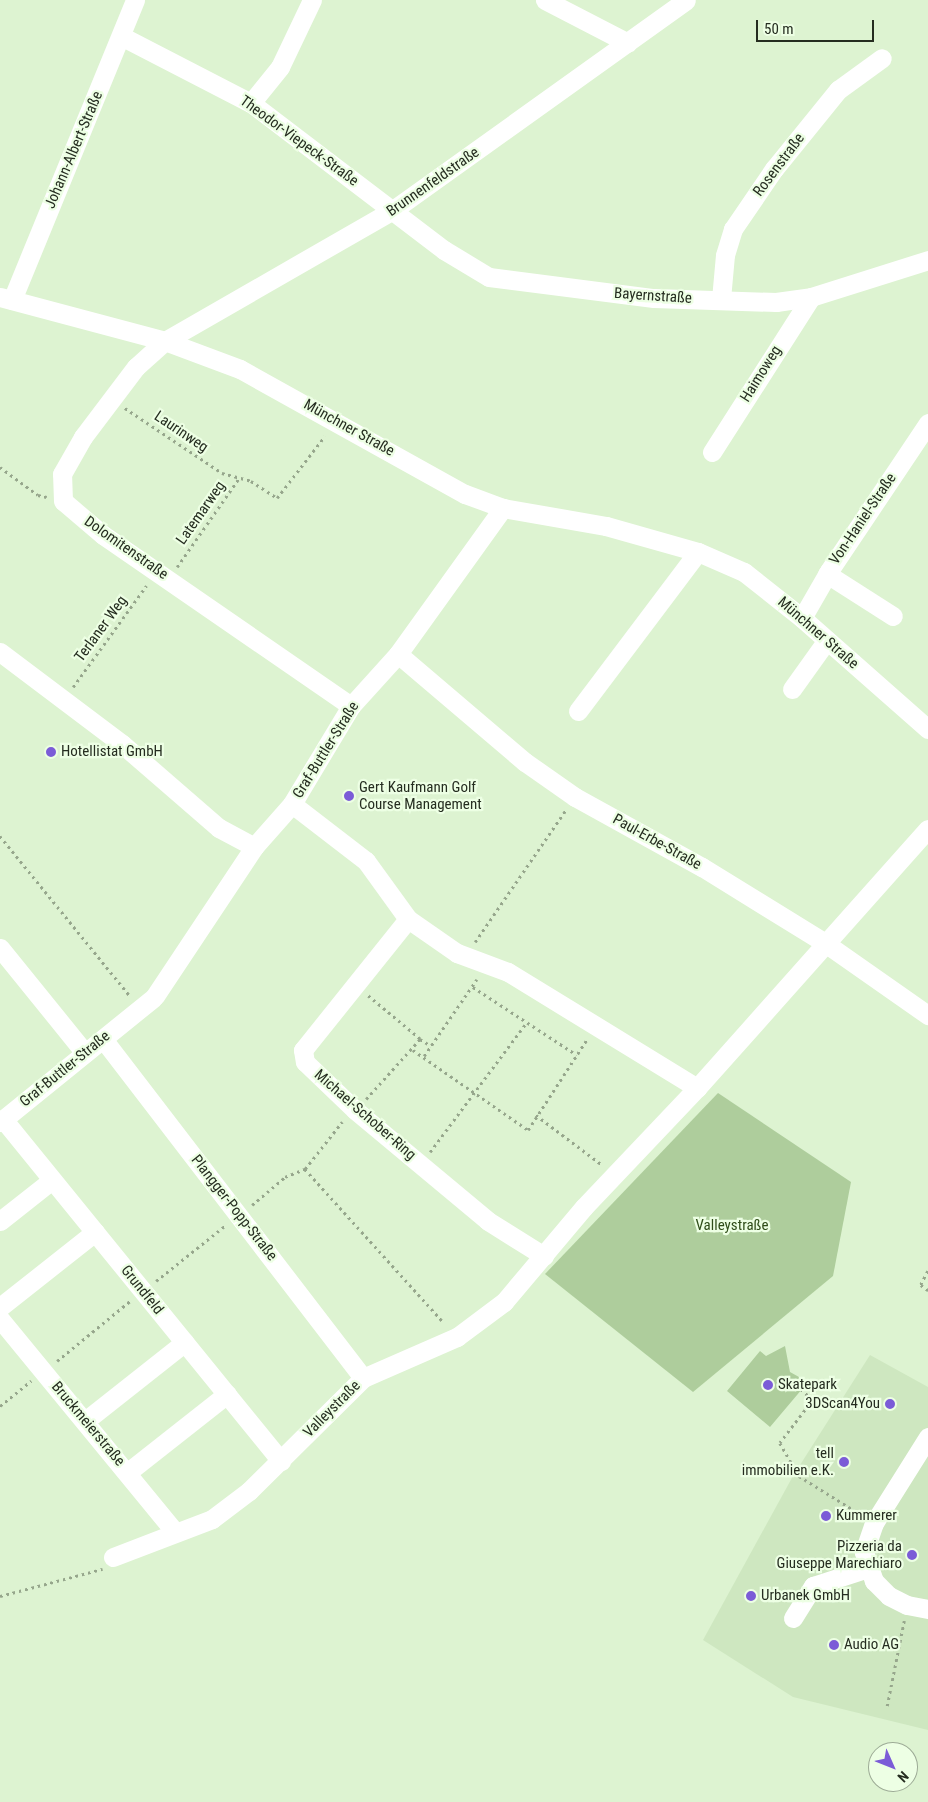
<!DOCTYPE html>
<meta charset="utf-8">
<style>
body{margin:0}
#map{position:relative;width:928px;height:1802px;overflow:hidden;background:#ddf3d1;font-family:"Roboto Condensed",sans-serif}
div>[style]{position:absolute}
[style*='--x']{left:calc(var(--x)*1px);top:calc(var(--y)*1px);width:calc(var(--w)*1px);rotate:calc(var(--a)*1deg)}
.built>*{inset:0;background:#cee7c0}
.green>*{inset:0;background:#aecd9c}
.path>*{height:2.5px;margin-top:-1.25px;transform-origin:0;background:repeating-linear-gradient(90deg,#96a68c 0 2.5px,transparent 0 6.5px)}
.minor>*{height:19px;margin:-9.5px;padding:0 9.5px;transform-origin:9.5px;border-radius:9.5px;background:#fff}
.dots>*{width:14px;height:14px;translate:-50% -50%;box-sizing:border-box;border:2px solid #edffe4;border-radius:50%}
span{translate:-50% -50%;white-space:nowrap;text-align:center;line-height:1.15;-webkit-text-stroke:4.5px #edffe4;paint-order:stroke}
.street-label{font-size:15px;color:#252d20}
.poi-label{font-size:15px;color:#252d20}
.left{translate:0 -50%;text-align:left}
.right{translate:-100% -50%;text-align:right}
.park-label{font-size:15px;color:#2f4d19}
.north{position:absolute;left:868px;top:1742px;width:50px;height:50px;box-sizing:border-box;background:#edffe4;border:1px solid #9dab96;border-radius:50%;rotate:134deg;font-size:14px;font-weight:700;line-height:20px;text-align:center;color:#252d20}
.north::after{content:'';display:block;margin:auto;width:18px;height:22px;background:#7b5cd7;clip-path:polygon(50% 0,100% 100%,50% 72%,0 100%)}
.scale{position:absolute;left:756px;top:20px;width:118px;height:22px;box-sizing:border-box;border:2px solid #252d20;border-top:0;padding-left:6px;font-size:15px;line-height:18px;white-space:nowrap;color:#252d20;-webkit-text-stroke:4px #edffe4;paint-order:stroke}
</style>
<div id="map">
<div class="built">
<i style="clip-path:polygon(870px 1355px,928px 1387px,928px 1730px,793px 1697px,703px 1640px,793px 1476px)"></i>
</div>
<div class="green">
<i style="clip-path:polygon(718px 1093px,851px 1182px,833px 1276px,693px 1392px,545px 1274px)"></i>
<i style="clip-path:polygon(785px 1346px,790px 1372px,808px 1382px,770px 1427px,727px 1391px,760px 1351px,766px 1356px)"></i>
</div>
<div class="path">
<i style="--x:125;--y:408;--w:117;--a:33.8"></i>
<i style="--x:222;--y:473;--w:30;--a:15"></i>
<i style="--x:251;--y:481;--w:31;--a:33"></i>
<i style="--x:277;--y:498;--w:78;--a:-52.3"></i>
<i style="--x:0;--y:467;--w:47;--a:36.4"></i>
<i style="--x:38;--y:495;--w:9;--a:13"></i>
<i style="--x:177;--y:567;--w:108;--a:-55.1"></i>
<i style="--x:73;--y:687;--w:125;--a:-54.1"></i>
<i style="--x:0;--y:836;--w:206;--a:50.9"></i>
<i style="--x:475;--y:942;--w:159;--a:-55.5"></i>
<i style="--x:473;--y:987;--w:124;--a:33.2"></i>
<i style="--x:420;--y:1039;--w:13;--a:32"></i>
<i style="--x:413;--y:1050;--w:140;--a:34.8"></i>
<i style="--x:528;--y:1130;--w:108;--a:-57"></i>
<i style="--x:424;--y:1056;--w:93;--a:-55.5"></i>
<i style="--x:366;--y:1099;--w:81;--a:-48"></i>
<i style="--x:420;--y:1039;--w:69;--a:-140.3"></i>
<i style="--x:536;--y:1115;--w:81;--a:37"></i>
<i style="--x:430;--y:1152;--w:161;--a:-53.3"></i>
<i style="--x:305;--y:1169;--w:207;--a:47.9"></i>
<i style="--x:252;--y:1205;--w:43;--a:-40.3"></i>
<i style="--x:285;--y:1177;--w:22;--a:-22"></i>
<i style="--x:305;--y:1169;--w:60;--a:-51.8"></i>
<i style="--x:928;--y:1271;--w:16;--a:117"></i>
<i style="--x:921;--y:1285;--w:9;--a:36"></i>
<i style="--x:156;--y:1281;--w:90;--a:-38.7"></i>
<i style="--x:57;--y:1361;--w:94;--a:-39.4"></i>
<i style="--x:801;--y:1389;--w:16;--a:43"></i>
<i style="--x:813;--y:1400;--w:54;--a:127.5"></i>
<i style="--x:780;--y:1443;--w:38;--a:60"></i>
<i style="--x:799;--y:1476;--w:72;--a:31.9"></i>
<i style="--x:0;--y:1406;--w:40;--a:-39"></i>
<i style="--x:0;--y:1596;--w:106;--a:-14.8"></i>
<i style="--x:887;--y:1706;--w:87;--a:-78.7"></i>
</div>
<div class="minor">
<i style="--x:545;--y:0;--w:93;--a:27.4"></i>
<i style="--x:121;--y:36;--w:146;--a:27.3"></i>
<i style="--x:251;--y:103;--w:243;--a:37.3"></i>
<i style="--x:444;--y:250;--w:52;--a:31"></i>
<i style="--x:489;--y:277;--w:166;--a:7.3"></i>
<i style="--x:654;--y:298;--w:122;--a:1.9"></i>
<i style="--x:776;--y:302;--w:35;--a:-8"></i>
<i style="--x:811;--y:297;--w:123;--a:-17.5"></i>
<i style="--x:251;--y:103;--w:46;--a:-51.1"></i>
<i style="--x:280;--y:67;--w:74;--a:-64.5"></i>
<i style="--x:0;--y:297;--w:171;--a:14.9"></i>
<i style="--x:165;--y:341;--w:80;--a:20.5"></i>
<i style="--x:240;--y:369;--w:257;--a:29.1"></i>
<i style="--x:465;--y:494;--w:40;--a:20.2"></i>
<i style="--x:503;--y:508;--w:105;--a:9.9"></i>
<i style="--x:606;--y:526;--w:96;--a:15.8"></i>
<i style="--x:698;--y:552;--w:50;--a:23.5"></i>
<i style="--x:744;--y:572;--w:74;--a:38.4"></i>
<i style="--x:802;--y:618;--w:168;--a:41.4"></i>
<i style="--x:721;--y:299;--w:44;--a:-84.8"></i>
<i style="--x:725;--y:255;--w:27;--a:-73"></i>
<i style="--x:733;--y:229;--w:73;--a:-55.7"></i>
<i style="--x:774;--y:169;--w:102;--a:-51"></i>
<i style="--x:838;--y:90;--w:54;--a:-36"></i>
<i style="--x:12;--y:300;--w:324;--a:-67.7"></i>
<i style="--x:712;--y:452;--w:184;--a:-57.4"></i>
<i style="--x:827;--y:574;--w:78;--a:32.5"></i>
<i style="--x:802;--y:618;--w:54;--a:-60.1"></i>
<i style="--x:829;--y:571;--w:178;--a:-56.2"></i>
<i style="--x:0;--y:652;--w:153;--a:37"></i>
<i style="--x:122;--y:744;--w:128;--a:40.9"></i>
<i style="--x:219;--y:828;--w:40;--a:28"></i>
<i style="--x:398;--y:654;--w:167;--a:40.4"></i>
<i style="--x:525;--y:762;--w:61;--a:35"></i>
<i style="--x:575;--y:797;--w:145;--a:28.9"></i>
<i style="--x:702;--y:867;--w:145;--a:31.7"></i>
<i style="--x:825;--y:943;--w:126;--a:35"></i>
<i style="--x:792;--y:689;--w:60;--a:-54.5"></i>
<i style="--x:351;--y:706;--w:301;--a:-145.4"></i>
<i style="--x:103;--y:535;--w:52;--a:-139.6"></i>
<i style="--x:63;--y:501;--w:27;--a:-92"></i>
<i style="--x:62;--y:474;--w:43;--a:-60.4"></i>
<i style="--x:83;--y:437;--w:88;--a:-52.9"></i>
<i style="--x:136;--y:367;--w:39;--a:-42"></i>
<i style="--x:165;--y:341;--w:263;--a:-29.9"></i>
<i style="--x:393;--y:210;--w:360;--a:-35.6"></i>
<i style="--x:578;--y:711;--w:199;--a:-53"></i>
<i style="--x:292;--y:804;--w:93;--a:37.6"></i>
<i style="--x:366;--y:861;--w:72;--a:54.1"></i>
<i style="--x:408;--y:919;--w:60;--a:34.8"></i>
<i style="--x:457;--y:953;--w:54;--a:20.4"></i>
<i style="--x:508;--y:972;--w:222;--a:31.5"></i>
<i style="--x:408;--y:919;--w:168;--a:128.7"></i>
<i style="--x:303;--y:1050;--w:12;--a:81"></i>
<i style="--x:305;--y:1062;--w:69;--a:43.8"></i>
<i style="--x:355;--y:1110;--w:173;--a:39.8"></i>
<i style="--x:488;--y:1221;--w:66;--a:32"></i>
<i style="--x:0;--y:948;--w:135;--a:51"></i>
<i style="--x:155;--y:996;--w:179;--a:-56.4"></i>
<i style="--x:254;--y:847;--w:57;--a:-48.5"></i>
<i style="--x:292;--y:804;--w:114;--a:-59"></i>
<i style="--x:351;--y:706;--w:70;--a:-47.9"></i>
<i style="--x:398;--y:654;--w:180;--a:-54.3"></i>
<i style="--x:103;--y:1039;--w:427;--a:52.5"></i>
<i style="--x:3;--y:1119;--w:441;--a:50.9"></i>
<i style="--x:0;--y:1122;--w:197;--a:-39"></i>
<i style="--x:0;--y:1221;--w:66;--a:-38.3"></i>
<i style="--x:0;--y:1307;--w:121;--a:-38.3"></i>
<i style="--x:0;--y:1319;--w:274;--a:50.6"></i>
<i style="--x:85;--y:1421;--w:127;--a:-38.3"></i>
<i style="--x:928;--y:1437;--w:102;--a:122.1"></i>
<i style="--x:874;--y:1523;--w:31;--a:109"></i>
<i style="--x:864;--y:1552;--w:31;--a:71"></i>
<i style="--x:874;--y:1581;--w:21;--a:45"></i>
<i style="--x:889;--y:1596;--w:20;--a:27"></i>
<i style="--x:907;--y:1605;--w:21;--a:11"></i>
<i style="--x:128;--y:1472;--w:126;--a:-38.2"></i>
<i style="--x:113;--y:1557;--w:106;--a:-21"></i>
<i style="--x:212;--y:1519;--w:46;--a:-37.1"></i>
<i style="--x:249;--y:1491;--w:161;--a:-44.7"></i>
<i style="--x:363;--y:1378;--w:103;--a:-23.6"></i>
<i style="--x:457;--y:1337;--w:59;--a:-36.7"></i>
<i style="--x:504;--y:1302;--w:124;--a:-49.9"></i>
<i style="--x:584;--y:1207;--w:164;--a:-46.5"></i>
<i style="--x:697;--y:1088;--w:347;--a:-48.3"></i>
<i style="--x:793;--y:1618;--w:38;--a:-58"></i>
<i style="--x:813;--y:1586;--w:58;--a:-18.1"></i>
</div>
<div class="dots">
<i style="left:51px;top:752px;background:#7b5cd7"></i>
<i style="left:349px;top:796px;background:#7b5cd7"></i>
<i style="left:768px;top:1385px;background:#7b5cd7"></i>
<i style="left:890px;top:1404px;background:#7b5cd7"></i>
<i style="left:844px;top:1462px;background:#7b5cd7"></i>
<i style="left:826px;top:1516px;background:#7b5cd7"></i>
<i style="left:912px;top:1555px;background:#7b5cd7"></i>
<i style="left:751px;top:1596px;background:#7b5cd7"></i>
<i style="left:834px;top:1645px;background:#7b5cd7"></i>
</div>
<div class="street-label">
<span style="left:299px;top:141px;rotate:36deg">Theodor-Viepeck-Straße</span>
<span style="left:74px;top:150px;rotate:-67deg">Johann-Albert-Straße</span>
<span style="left:779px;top:165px;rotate:-53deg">Rosenstraße</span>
<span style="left:433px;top:182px;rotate:-35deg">Brunnenfeldstraße</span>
<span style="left:653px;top:296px;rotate:4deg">Bayernstraße</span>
<span style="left:761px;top:374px;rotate:-58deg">Haimoweg</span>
<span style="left:349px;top:428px;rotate:29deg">Münchner Straße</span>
<span style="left:181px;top:432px;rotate:34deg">Laurinweg</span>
<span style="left:201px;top:513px;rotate:-55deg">Latemarweg</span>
<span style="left:863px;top:519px;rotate:-56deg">Von-Haniel-Straße</span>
<span style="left:126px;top:548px;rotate:35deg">Dolomitenstraße</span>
<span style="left:101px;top:629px;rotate:-54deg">Terlaner Weg</span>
<span style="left:818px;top:633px;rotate:41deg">Münchner Straße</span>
<span style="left:326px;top:750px;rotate:-58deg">Graf-Buttler-Straße</span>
<span style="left:657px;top:842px;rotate:29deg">Paul-Erbe-Straße</span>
<span style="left:65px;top:1069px;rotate:-39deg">Graf-Buttler-Straße</span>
<span style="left:365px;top:1115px;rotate:41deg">Michael-Schober-Ring</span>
<span style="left:234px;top:1208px;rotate:52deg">Plangger-Popp-Straße</span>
<span style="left:142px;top:1290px;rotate:51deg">Grundfeld</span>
<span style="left:332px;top:1409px;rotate:-45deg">Valleystraße</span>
<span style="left:88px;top:1424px;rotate:50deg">Bruckmeierstraße</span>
</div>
<div class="poi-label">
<span class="left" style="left:61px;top:752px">Hotellistat GmbH</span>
<span class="left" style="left:359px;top:796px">Gert Kaufmann Golf<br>Course Management</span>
<span class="left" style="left:778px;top:1385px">Skatepark</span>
<span class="right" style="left:880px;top:1404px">3DScan4You</span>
<span class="right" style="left:834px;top:1462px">tell<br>immobilien e.K.</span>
<span class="left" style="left:836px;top:1516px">Kummerer</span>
<span class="right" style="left:902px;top:1555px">Pizzeria da<br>Giuseppe Marechiaro</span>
<span class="left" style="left:761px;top:1596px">Urbanek GmbH</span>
<span class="left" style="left:844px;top:1645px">Audio AG</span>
</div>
<div class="park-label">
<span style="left:732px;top:1226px">Valleystraße</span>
</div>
<div class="north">N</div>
<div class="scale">50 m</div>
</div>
